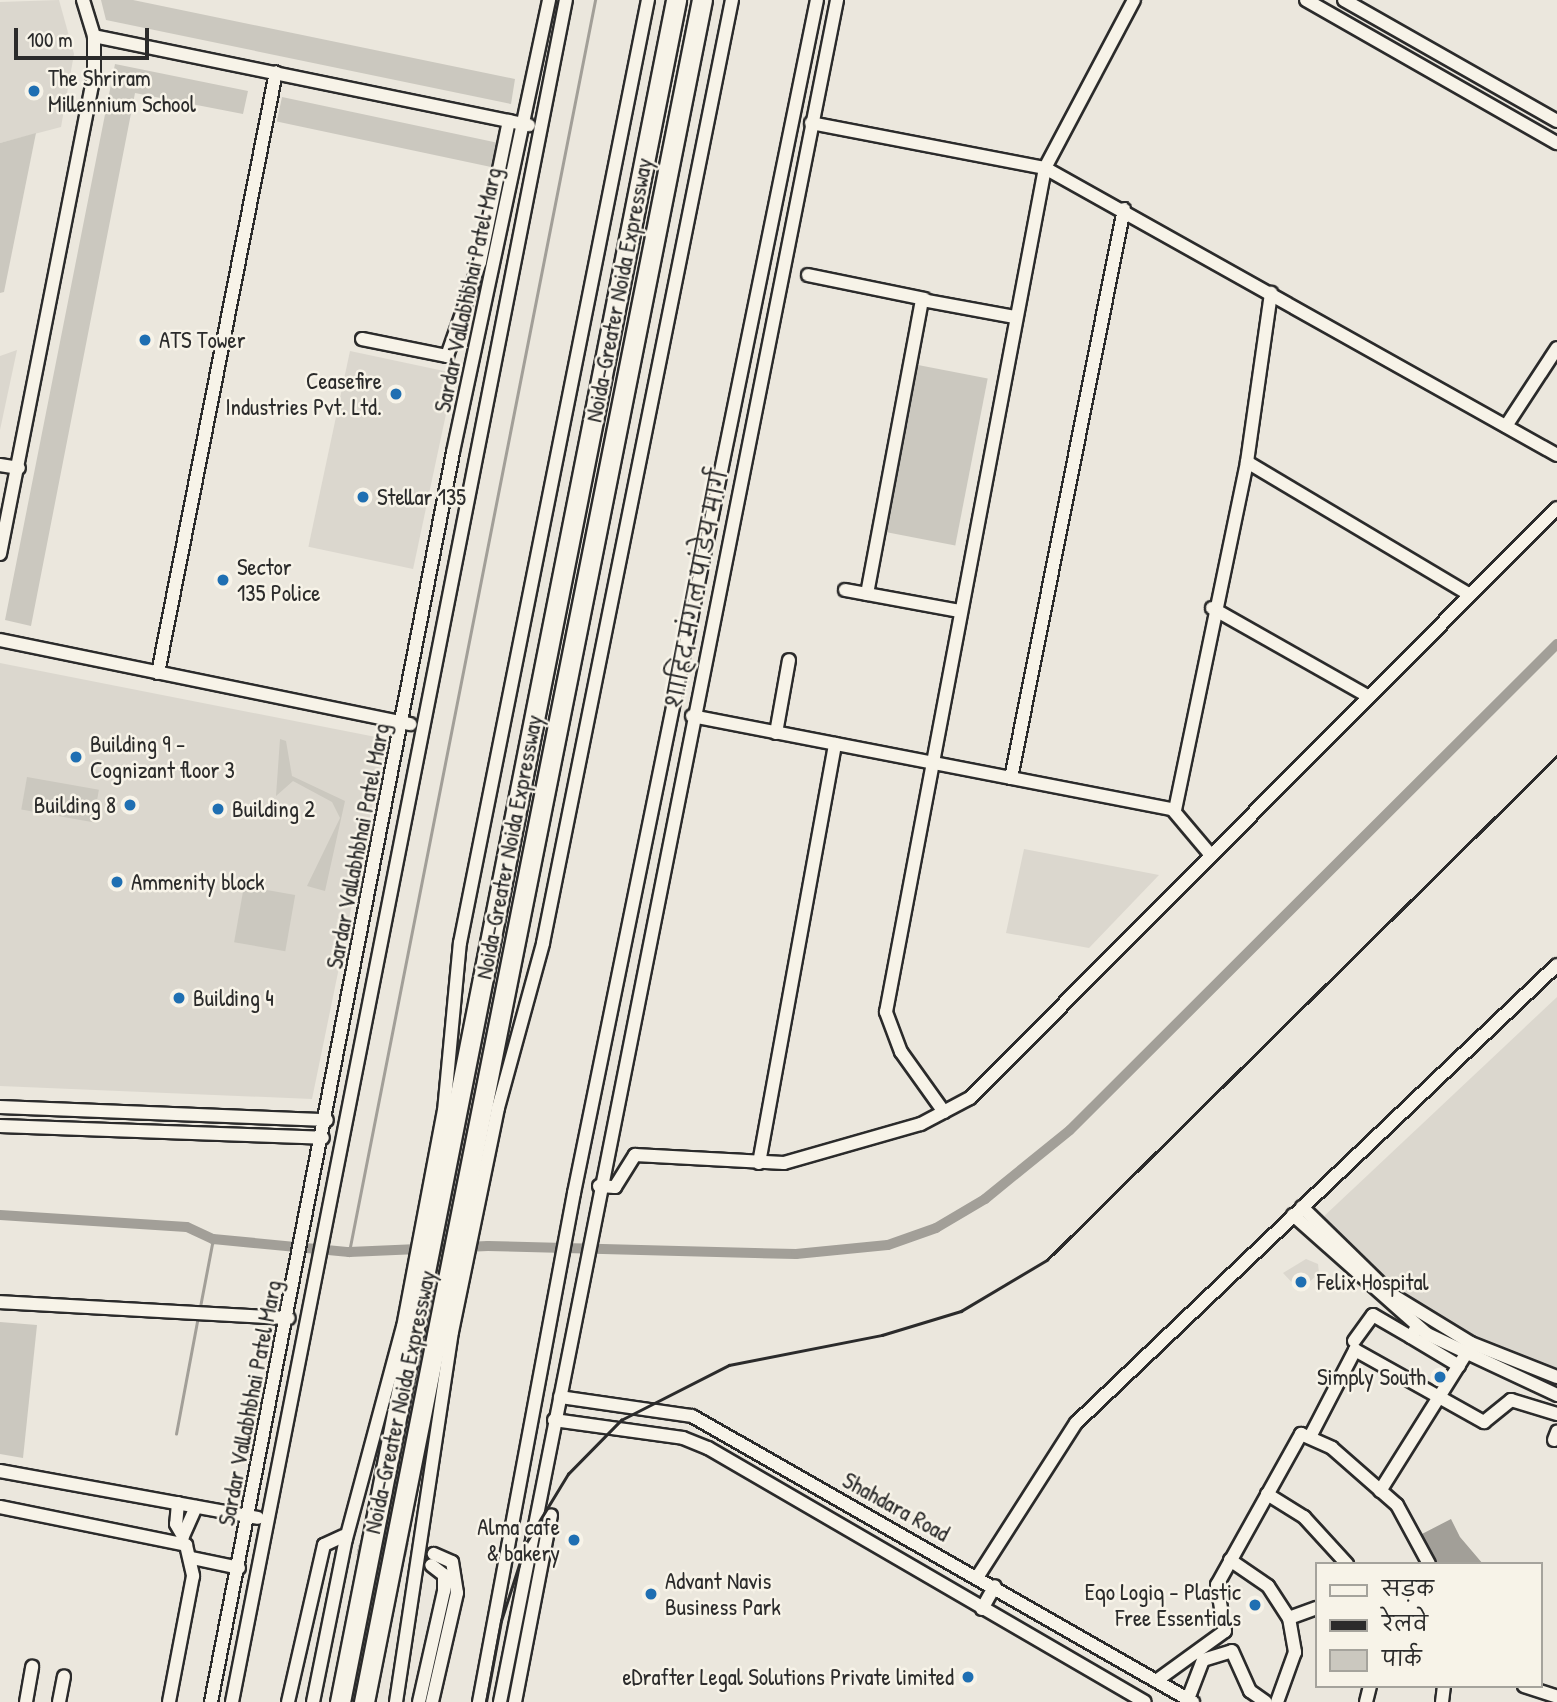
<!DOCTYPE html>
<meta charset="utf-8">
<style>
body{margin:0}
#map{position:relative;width:1557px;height:1702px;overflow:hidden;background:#ebe7dd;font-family:"Patrick Hand","Playpen Sans Deva",sans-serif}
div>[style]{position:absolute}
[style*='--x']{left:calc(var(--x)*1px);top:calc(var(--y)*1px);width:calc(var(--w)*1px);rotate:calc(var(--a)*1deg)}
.built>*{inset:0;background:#dbd7ce;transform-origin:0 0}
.green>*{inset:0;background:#cbc8bf;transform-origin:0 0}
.water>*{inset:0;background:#a29f98}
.stream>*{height:2.5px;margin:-1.25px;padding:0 1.25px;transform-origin:1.25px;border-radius:1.25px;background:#a29f98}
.canal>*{height:10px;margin:-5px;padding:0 5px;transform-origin:5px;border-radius:5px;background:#a29f98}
.minor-tunnel>*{height:12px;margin-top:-6px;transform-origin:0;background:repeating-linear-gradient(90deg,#c5c1b9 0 12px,transparent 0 18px)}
.roads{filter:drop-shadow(2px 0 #2b2b2b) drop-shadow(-2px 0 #2b2b2b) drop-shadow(0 2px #2b2b2b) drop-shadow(0 -2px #2b2b2b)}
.minor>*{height:12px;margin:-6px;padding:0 6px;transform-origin:6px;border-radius:6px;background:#f7f3e8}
.highway>*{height:19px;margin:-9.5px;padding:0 9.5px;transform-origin:9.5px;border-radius:9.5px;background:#f7f3e8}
.rail>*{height:2.5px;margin:-1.25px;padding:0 1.25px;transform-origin:1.25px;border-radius:1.25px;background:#2b2b2b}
.dots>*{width:19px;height:19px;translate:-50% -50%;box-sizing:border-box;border:4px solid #f7f3e8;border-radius:50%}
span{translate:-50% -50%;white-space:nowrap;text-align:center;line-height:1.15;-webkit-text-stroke:5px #f7f3e8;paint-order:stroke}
.poi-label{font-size:23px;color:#2b2b2b}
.left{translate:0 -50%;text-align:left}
.right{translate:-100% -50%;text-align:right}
.street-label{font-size:23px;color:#2b2b2b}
.legend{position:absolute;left:1315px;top:1562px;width:228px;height:126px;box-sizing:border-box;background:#f7f3e8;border:2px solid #a5a39c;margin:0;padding:9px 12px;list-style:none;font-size:21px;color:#2b2b2b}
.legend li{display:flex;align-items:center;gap:14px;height:35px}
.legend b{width:35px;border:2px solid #a5a39c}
.scale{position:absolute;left:14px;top:28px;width:135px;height:32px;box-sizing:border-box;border:4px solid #2b2b2b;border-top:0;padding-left:9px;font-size:21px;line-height:24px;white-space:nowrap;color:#2b2b2b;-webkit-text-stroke:5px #f7f3e8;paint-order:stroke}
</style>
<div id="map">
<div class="built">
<i style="clip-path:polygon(59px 0,74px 54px,61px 127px,0 143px,0 2px)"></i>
<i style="clip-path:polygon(17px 350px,0 430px,0 356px)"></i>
<i style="left:350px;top:351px;width:107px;height:200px;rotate:12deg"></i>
<i style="clip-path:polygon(0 663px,386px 739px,312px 1099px,0 1086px)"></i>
<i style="clip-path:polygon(1024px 849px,1159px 875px,1089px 948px,1006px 933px)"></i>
<i style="clip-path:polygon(1557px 997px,1557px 1368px,1507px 1353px,1386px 1287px,1321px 1219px)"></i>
<i style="clip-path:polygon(1306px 1259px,1318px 1264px,1319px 1273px,1300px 1291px,1283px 1273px)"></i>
</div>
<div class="green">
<i style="clip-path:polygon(101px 0,133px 0,515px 79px,511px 104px,106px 20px)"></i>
<i style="clip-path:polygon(115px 64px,248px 91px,243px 114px,135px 93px,31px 626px,5px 620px)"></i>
<i style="left:282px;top:97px;width:225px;height:25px;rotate:12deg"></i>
<i style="clip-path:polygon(36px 133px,4px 292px,0 293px,0 143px)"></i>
<i style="left:918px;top:365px;width:71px;height:170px;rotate:11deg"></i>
<i style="clip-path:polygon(280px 739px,286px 741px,292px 776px,345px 801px,325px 891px,307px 886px,340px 818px,332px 802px,293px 781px,276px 796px)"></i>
<i style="left:27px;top:777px;width:73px;height:33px;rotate:10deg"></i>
<i style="left:244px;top:886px;width:52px;height:57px;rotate:10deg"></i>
<i style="clip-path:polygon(0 1322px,37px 1325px,23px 1458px,0 1454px)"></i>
</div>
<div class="water">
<i style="clip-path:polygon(1451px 1519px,1460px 1537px,1483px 1564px,1433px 1564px,1420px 1535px)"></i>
</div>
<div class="stream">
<i style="--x:349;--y:1252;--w:1276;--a:-78.88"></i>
<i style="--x:200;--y:1307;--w:69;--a:-79.2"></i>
<i style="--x:176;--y:1434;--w:119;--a:-79.4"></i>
</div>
<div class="canal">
<i style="--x:0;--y:1215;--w:187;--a:3.7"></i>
<i style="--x:187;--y:1227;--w:29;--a:25"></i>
<i style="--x:213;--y:1239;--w:137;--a:5.5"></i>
<i style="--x:349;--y:1252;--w:139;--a:-2.5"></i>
<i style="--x:488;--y:1246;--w:308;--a:1.5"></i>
<i style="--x:796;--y:1254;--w:92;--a:-5.6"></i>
<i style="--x:888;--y:1245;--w:51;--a:-19.5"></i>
<i style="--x:936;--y:1228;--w:57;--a:-30.6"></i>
<i style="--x:985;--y:1199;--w:109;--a:-39.1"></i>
<i style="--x:1070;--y:1130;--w:688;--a:-44.94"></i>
</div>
<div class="minor-tunnel">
<i style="--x:343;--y:1536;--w:93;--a:11.2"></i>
<i style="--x:340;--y:1545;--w:93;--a:12.4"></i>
</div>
<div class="roads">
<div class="minor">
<i style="--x:1306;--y:0;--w:289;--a:29.7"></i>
<i style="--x:1344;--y:0;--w:245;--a:29.6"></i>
<i style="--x:94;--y:36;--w:444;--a:11.6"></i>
<i style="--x:811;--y:123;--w:238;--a:10.9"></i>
<i style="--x:1045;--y:168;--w:587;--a:29.27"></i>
<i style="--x:808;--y:275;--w:119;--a:11.6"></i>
<i style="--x:362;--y:339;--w:87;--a:11.3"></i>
<i style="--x:447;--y:356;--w:100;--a:-70.7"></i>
<i style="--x:480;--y:262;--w:144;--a:-78.4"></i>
<i style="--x:1506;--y:426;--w:93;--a:-56.8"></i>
<i style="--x:1247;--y:462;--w:257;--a:30.8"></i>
<i style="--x:0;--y:465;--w:19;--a:9"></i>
<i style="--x:0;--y:554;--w:488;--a:-78.9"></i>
<i style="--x:94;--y:75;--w:39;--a:-90"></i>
<i style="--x:94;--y:36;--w:38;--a:-107"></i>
<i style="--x:845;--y:590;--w:116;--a:10.4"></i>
<i style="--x:867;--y:594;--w:299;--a:-79.4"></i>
<i style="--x:922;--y:300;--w:95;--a:10.4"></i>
<i style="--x:1212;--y:608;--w:177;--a:29.5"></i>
<i style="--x:0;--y:640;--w:419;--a:11.6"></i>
<i style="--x:158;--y:673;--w:612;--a:-78.89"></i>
<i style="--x:692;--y:716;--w:489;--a:11"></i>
<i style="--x:1172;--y:809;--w:59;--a:49.8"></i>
<i style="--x:776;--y:733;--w:74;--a:-79.9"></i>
<i style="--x:1011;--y:778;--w:580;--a:-78.77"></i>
<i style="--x:1175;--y:810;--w:355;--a:-78.3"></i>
<i style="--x:1247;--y:462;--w:171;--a:-81.9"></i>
<i style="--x:0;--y:1107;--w:327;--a:2.3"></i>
<i style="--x:944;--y:1112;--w:74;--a:-125.6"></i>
<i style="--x:901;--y:1052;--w:43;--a:-110.6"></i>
<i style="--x:886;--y:1012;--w:859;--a:-79.33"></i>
<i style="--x:1045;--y:168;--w:190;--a:-62.1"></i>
<i style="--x:0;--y:1126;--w:323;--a:2.1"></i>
<i style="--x:759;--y:1163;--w:426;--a:-79.7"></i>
<i style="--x:599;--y:1186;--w:16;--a:4"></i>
<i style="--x:615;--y:1187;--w:38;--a:-58"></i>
<i style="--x:635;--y:1155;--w:149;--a:3.1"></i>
<i style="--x:784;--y:1163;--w:142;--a:-15.9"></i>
<i style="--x:921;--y:1124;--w:55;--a:-28"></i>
<i style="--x:970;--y:1098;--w:832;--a:-45.15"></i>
<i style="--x:1302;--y:1207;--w:124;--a:44.3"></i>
<i style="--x:1391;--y:1294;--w:94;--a:31.5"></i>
<i style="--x:1471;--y:1343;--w:92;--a:21.6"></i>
<i style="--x:1293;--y:1215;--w:179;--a:41.6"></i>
<i style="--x:1427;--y:1334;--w:144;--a:25.1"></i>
<i style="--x:0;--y:1302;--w:289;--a:3.2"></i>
<i style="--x:1415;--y:1330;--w:8;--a:120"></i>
<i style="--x:1411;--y:1337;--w:56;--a:31.1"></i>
<i style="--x:1354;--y:1341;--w:32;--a:-54"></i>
<i style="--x:1373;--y:1315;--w:44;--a:30.1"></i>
<i style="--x:560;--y:1397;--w:133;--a:8.2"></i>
<i style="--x:692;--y:1416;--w:577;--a:29.72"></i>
<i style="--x:554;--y:1420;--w:130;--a:7.9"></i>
<i style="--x:683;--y:1438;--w:27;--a:22"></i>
<i style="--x:708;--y:1448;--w:505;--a:30.17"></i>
<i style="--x:1311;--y:1435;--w:96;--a:-62.6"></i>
<i style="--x:1355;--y:1350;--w:148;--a:29.2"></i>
<i style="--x:1484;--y:1422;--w:35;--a:-39"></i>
<i style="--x:1511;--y:1400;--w:48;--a:16.9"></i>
<i style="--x:1554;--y:1440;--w:9;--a:-69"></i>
<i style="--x:0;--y:1471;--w:262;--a:10.3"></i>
<i style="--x:1380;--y:1491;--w:168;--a:-57.9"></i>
<i style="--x:1267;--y:1494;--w:44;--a:31.9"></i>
<i style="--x:1304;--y:1517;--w:64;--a:47.5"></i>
<i style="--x:178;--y:1503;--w:21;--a:95"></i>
<i style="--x:176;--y:1524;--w:14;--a:60"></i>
<i style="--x:183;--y:1536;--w:32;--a:-66"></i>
<i style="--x:0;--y:1507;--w:190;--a:11.5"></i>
<i style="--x:186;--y:1545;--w:32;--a:77"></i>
<i style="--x:193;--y:1576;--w:128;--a:100.8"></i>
<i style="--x:192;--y:1558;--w:48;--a:12"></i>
<i style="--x:1230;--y:1560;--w:46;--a:34.4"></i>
<i style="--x:1268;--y:1586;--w:38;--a:57"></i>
<i style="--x:1289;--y:1618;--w:35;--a:80"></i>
<i style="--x:1295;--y:1652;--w:53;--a:109.8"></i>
<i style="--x:978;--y:1576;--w:182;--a:-57.4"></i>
<i style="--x:1076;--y:1423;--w:664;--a:-43.6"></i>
<i style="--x:982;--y:1609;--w:26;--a:-61"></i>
<i style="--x:1289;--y:1618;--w:30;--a:-20"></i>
<i style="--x:1156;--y:1681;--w:85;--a:-35.9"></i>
<i style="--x:1225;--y:1631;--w:47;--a:-99.9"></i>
<i style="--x:1217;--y:1585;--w:173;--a:-60.9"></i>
<i style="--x:1301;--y:1434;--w:34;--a:24"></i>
<i style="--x:1332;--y:1448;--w:86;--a:41.2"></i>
<i style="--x:1397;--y:1505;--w:67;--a:61.5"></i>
<i style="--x:1524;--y:1686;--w:35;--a:18"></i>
<i style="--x:1188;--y:1699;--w:42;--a:-69"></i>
<i style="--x:1203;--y:1660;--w:30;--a:-17"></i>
<i style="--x:1232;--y:1651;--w:44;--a:65.8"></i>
<i style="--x:1250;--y:1691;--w:19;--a:35"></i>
<i style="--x:26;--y:1702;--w:36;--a:-80"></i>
<i style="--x:59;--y:1702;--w:26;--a:-79"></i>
<i style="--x:211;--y:1702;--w:1273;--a:-79.04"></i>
<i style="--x:453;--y:452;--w:462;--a:-78"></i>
<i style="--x:232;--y:1702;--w:1734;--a:-78.9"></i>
<i style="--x:288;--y:1702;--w:161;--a:-77.1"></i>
<i style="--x:324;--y:1545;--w:21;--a:-25"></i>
<i style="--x:313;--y:1702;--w:166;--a:-78.6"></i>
<i style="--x:346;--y:1539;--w:220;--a:-75"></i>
<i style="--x:403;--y:1327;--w:220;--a:-79.3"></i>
<i style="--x:444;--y:1111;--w:169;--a:-84.6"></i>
<i style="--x:460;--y:943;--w:962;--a:-78.73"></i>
<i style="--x:396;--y:1702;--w:374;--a:-81.4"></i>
<i style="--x:452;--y:1332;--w:229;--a:-78.4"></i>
<i style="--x:498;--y:1108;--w:171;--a:-74.7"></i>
<i style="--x:543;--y:943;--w:962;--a:-78.67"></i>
<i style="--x:419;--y:1702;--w:114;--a:-77.3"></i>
<i style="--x:444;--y:1591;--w:16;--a:-90"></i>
<i style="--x:444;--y:1575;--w:16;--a:-142"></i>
<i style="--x:432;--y:1702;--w:112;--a:-77.1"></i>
<i style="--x:457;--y:1593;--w:31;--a:-99"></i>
<i style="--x:452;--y:1562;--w:20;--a:-156"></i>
<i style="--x:479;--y:1702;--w:518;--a:-79.43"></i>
<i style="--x:574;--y:1193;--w:1217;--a:-78.49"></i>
<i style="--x:500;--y:1702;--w:1735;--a:-78.8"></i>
<i style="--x:515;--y:1702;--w:190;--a:-79.1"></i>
<i style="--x:1366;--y:1702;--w:16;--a:-76"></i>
<i style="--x:1442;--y:1702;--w:16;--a:-83"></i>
</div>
<div class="highway">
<i style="--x:340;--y:1702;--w:1735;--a:-78.83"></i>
<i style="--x:364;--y:1702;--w:1735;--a:-78.77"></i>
</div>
</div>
<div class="rail">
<i style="--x:486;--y:1702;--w:82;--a:-79.5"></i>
<i style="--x:501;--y:1621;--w:82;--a:-72.2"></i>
<i style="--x:526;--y:1543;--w:81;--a:-58.7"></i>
<i style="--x:568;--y:1474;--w:76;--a:-45.5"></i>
<i style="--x:621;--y:1420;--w:121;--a:-27"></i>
<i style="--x:729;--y:1365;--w:156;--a:-11.1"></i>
<i style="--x:882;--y:1335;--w:83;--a:-16.9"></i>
<i style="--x:961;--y:1311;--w:100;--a:-30.7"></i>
<i style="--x:1047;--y:1260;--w:717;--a:-44.66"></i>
</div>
<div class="dots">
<i style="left:34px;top:91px;background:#1f6fb2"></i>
<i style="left:145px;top:340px;background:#1f6fb2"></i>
<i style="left:396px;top:394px;background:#1f6fb2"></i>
<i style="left:363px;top:497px;background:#1f6fb2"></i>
<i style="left:223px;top:580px;background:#1f6fb2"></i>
<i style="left:76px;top:757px;background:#1f6fb2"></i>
<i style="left:130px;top:805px;background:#1f6fb2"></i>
<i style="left:218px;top:809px;background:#1f6fb2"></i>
<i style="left:117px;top:882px;background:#1f6fb2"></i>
<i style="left:179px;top:998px;background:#1f6fb2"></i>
<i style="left:1301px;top:1282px;background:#1f6fb2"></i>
<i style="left:1440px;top:1377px;background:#1f6fb2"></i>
<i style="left:574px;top:1540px;background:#1f6fb2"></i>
<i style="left:651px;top:1594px;background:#1f6fb2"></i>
<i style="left:1255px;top:1605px;background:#1f6fb2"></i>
<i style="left:968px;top:1677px;background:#1f6fb2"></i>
</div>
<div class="poi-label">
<span class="left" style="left:48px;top:91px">The Shriram<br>Millennium School</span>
<span class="left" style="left:159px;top:340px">ATS Tower</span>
<span class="right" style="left:382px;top:394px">Ceasefire<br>Industries Pvt. Ltd.</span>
<span class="left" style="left:377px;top:497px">Stellar 135</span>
<span class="left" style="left:237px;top:580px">Sector<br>135 Police</span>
<span class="left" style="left:90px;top:757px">Building 9 -<br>Cognizant floor 3</span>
<span class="right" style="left:116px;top:805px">Building 8</span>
<span class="left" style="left:232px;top:809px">Building 2</span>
<span class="left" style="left:131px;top:882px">Ammenity block</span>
<span class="left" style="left:193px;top:998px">Building 4</span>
<span class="left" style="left:1317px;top:1282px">Felix Hospital</span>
<span class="right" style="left:1426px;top:1377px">Simply South</span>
<span class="right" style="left:560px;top:1540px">Alma cafe<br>&amp; bakery</span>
<span class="left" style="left:665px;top:1594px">Advant Navis<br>Business Park</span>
<span class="right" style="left:1241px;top:1605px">Eqo Logiq - Plastic<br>Free Essentials</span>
<span class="right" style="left:954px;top:1677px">eDrafter Legal Solutions Private limited</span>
</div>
<div class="street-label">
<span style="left:468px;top:290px;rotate:-78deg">Sardar Vallabhbhai Patel Marg</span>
<span style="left:619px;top:290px;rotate:-79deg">Noida-Greater Noida Expressway</span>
<span style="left:697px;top:589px;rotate:-79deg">शाहिद मंगल पांडेय मार्ग</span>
<span style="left:358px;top:846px;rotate:-79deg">Sardar Vallabhbhai Patel Marg</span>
<span style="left:509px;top:847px;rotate:-79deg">Noida-Greater Noida Expressway</span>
<span style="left:400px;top:1402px;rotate:-78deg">Noida-Greater Noida Expressway</span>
<span style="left:250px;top:1403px;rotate:-79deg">Sardar Vallabhbhai Patel Marg</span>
<span style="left:896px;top:1507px;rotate:29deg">Shahdara Road</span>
</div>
<ul class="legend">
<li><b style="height:9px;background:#f7f3e8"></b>सड़क</li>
<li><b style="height:9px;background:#2b2b2b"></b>रेलवे</li>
<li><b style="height:19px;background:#cbc8bf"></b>पार्क</li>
</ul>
<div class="scale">100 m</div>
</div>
